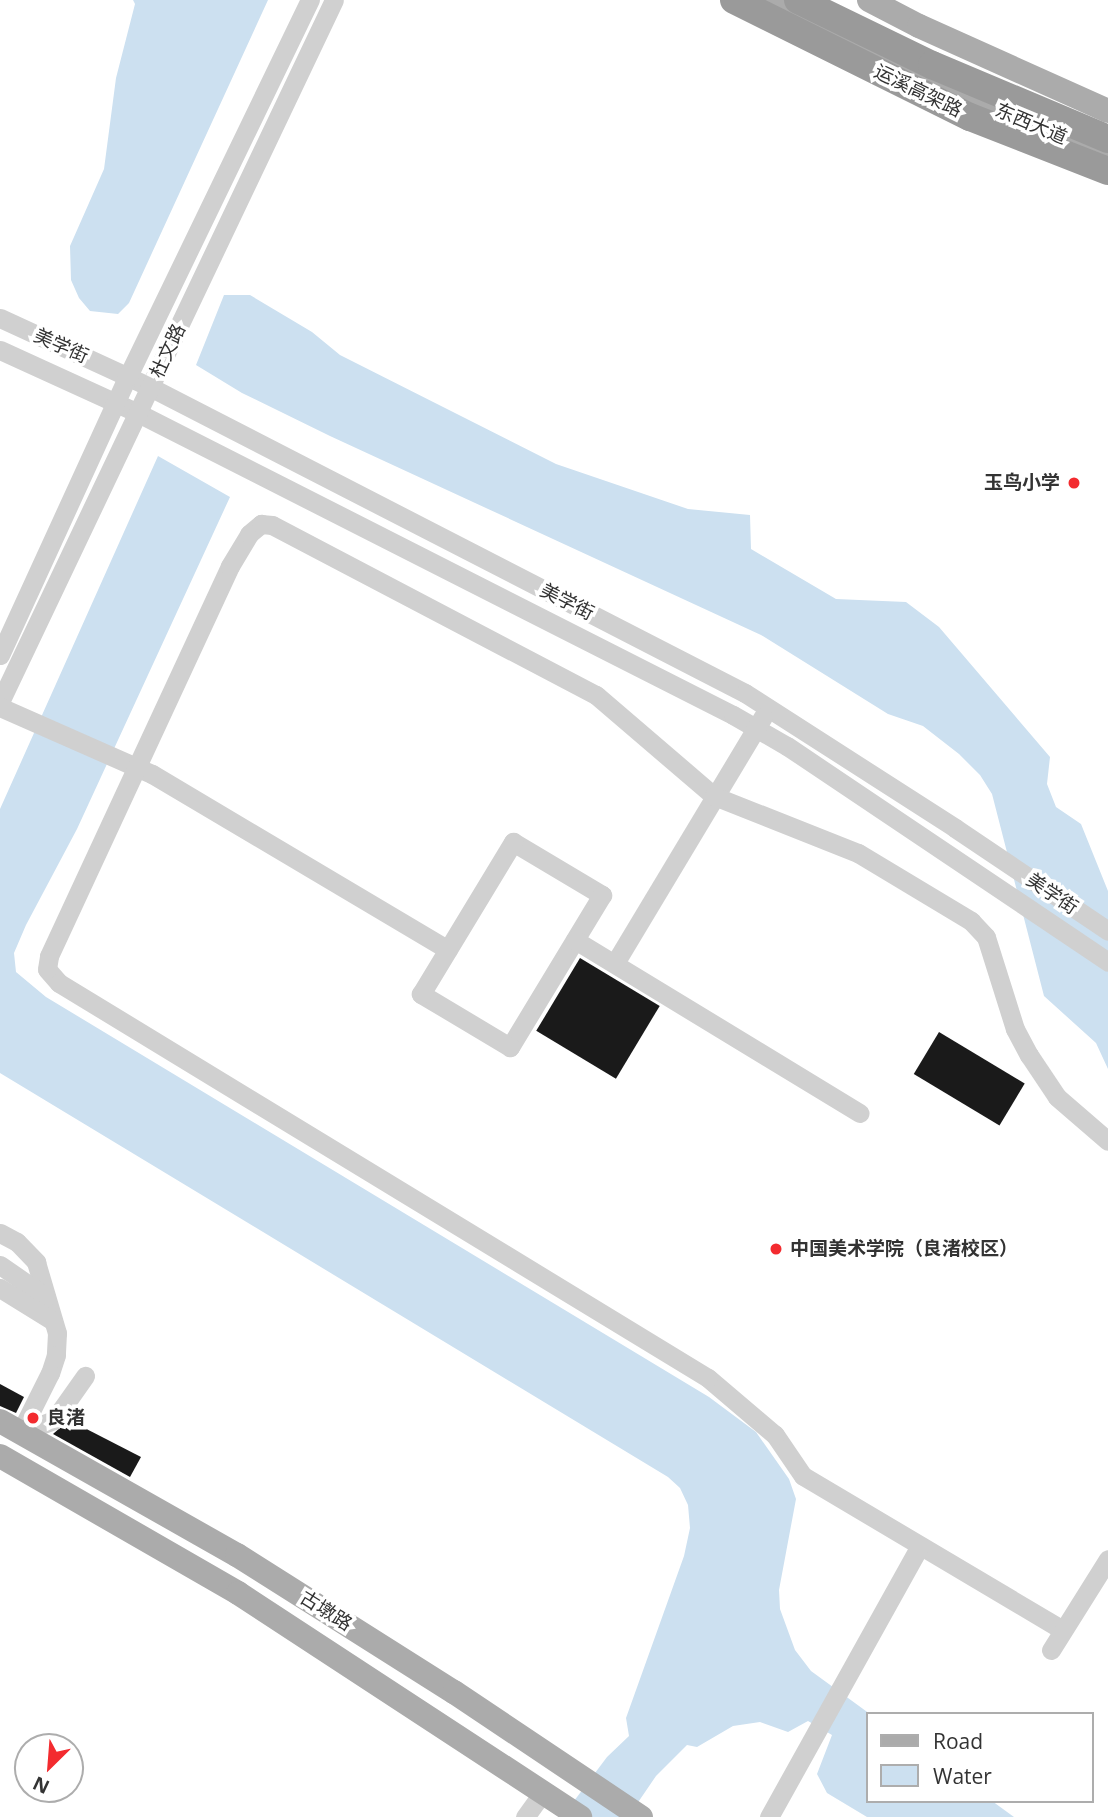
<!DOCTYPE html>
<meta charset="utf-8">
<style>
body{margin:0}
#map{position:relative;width:1108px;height:1817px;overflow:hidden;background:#fff;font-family:"Open Sans","Noto Sans SC",sans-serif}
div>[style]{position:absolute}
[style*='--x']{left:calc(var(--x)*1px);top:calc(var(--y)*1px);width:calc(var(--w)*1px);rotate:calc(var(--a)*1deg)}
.water>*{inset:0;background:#cce0f0}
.building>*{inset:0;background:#1a1a1a;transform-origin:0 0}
.minor>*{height:19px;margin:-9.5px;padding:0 9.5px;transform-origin:9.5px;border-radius:9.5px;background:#d0d0d0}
.major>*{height:24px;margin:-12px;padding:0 12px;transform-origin:12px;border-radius:12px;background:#ababab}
.highway>*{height:28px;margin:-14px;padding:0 14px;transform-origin:14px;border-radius:14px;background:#9a9a9a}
.dots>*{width:19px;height:19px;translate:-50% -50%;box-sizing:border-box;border:4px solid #fff;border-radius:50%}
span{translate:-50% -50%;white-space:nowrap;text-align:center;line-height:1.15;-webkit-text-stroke:7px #fff;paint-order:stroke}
.street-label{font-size:19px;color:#333}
.poi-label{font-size:19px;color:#333;font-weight:700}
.right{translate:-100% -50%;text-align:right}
.left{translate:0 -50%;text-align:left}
.legend{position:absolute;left:866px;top:1712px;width:228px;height:91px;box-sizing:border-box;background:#fff;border:2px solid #adadad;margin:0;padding:9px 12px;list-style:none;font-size:21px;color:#333}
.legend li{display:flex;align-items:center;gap:14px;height:35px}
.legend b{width:35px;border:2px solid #adadad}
.north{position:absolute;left:14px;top:1733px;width:70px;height:70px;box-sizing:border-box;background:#fff;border:2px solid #adadad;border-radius:50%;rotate:205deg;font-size:19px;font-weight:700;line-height:28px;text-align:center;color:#333}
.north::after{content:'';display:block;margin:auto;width:24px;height:32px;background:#f32b2f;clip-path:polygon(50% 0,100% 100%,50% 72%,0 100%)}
</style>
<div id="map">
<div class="water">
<i style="clip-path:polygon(133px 0,268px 0,129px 303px,118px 314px,90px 311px,79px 298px,71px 280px,70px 246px,104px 169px,116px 78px,135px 4px)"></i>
<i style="clip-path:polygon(224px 295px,250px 295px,312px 332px,340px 355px,556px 464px,688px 509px,750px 515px,751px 549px,836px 599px,906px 602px,939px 627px,1050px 757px,1047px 784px,1056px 807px,1081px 824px,1108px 891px,1108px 1069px,1096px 1043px,1044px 996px,992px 794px,980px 775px,959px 754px,923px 726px,888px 714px,761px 635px,330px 436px,242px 393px,196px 365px)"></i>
<i style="clip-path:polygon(158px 456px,230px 497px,77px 829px,26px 925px,14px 953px,16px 972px,46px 997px,709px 1397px,756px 1432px,789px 1479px,796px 1499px,779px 1590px,780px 1609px,795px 1650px,811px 1671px,870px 1714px,868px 1801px,992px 1801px,1014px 1817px,867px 1817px,827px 1793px,817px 1774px,832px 1735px,808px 1721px,788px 1732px,760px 1722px,733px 1726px,697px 1747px,687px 1745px,656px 1776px,628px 1817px,562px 1817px,607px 1757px,629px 1736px,626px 1718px,684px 1556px,690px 1528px,688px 1505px,680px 1488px,668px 1477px,0 1073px,0 809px)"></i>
</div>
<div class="building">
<i style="left:580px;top:958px;width:93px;height:85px;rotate:31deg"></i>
<i style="left:939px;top:1032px;width:100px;height:49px;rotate:31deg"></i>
<i style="clip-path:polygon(0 1384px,24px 1397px,16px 1413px,0 1406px)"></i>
<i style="clip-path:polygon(69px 1420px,141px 1457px,130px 1477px,53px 1434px)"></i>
</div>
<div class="minor">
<i style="--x:0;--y:318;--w:165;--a:24.7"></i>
<i style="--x:150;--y:387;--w:669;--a:27.22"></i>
<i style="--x:745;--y:693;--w:250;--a:32.7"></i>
<i style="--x:955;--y:828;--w:184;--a:33.9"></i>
<i style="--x:0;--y:350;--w:152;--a:24.5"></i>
<i style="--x:138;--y:413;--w:667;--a:26.91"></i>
<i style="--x:733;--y:715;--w:62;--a:29.9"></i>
<i style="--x:787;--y:746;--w:387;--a:33.9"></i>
<i style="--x:0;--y:655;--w:307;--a:-65.4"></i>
<i style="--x:128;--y:376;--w:418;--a:-64.2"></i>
<i style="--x:0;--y:702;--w:777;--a:-64.56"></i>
<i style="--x:0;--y:707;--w:166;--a:23.8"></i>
<i style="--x:152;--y:774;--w:344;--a:30.7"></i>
<i style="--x:513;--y:842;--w:104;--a:30.8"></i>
<i style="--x:602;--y:895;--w:178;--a:121.2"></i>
<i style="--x:510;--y:1047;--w:104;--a:-149.2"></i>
<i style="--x:421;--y:994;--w:178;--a:-58.8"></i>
<i style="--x:575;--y:940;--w:333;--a:31.3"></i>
<i style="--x:615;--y:963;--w:287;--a:-59"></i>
<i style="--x:0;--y:1233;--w:19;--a:28"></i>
<i style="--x:17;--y:1242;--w:28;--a:46"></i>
<i style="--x:36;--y:1262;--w:74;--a:73.5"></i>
<i style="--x:57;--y:1333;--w:22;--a:93"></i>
<i style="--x:56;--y:1355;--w:19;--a:108"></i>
<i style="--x:50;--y:1373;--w:67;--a:116.6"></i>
<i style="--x:0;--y:1265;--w:56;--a:34.8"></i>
<i style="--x:0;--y:1288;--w:62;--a:31.9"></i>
<i style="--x:20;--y:1433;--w:36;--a:-21"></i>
<i style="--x:54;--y:1420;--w:54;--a:-54.8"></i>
<i style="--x:1061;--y:1629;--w:300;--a:-149.3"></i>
<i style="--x:803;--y:1476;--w:50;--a:-124.3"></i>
<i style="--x:775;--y:1435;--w:88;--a:-139.6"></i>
<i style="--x:708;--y:1378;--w:760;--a:-148.67"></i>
<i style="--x:59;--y:983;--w:18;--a:-131"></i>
<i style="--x:47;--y:969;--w:13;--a:-81"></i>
<i style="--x:49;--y:956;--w:430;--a:-65.1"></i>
<i style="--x:230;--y:566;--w:37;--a:-59"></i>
<i style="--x:249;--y:534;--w:16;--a:-40"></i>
<i style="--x:261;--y:524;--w:11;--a:5"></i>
<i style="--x:272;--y:525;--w:366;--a:27.7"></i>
<i style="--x:596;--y:695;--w:155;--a:40.6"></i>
<i style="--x:714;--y:796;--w:155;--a:21.6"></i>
<i style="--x:858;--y:853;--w:132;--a:31"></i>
<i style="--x:971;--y:921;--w:22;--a:47"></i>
<i style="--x:986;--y:937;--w:96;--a:72.5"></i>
<i style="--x:1015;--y:1029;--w:30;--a:62"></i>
<i style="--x:1029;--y:1055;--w:50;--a:56.3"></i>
<i style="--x:1057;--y:1097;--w:67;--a:40.8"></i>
<i style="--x:1051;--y:1650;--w:107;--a:-57.9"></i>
<i style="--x:525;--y:1817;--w:31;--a:-54"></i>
<i style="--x:769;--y:1817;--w:310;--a:-60.9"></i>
</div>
<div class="major">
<i style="--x:869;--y:0;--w:56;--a:27.5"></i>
<i style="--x:919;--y:26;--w:207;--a:24.2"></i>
<i style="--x:775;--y:5;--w:180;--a:26"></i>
<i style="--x:937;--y:84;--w:186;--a:22.8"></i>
<i style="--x:0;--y:1421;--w:272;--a:29.5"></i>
<i style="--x:237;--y:1555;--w:257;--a:32.3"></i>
<i style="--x:454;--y:1692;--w:225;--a:33.8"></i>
<i style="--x:0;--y:1456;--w:275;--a:29.9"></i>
<i style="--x:238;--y:1593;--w:409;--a:33.2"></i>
</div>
<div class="highway">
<i style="--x:734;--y:0;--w:263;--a:26.4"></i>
<i style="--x:970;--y:117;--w:148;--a:21.4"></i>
<i style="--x:798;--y:0;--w:149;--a:25.9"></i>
<i style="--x:932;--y:65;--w:191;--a:22.8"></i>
</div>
<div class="dots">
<i style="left:1074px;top:483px;background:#f32b2f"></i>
<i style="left:776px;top:1249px;background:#f32b2f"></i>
<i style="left:33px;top:1418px;background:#f32b2f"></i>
</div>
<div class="street-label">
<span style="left:918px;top:91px;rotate:26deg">运溪高架路</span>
<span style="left:1031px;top:124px;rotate:23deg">东西大道</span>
<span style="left:61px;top:346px;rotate:24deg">美学街</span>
<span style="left:168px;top:351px;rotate:-65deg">杜文路</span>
<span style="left:567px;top:602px;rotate:27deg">美学街</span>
<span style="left:1052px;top:894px;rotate:34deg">美学街</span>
<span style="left:326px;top:1611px;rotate:32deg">古墩路</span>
</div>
<div class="poi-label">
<span class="right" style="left:1060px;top:483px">玉鸟小学</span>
<span class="left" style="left:790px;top:1249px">中国美术学院（良渚校区）</span>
<span class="left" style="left:47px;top:1418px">良渚</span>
</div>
<ul class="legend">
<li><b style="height:9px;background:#ababab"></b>Road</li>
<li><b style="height:19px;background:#cce0f0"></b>Water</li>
</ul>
<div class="north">N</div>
</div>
